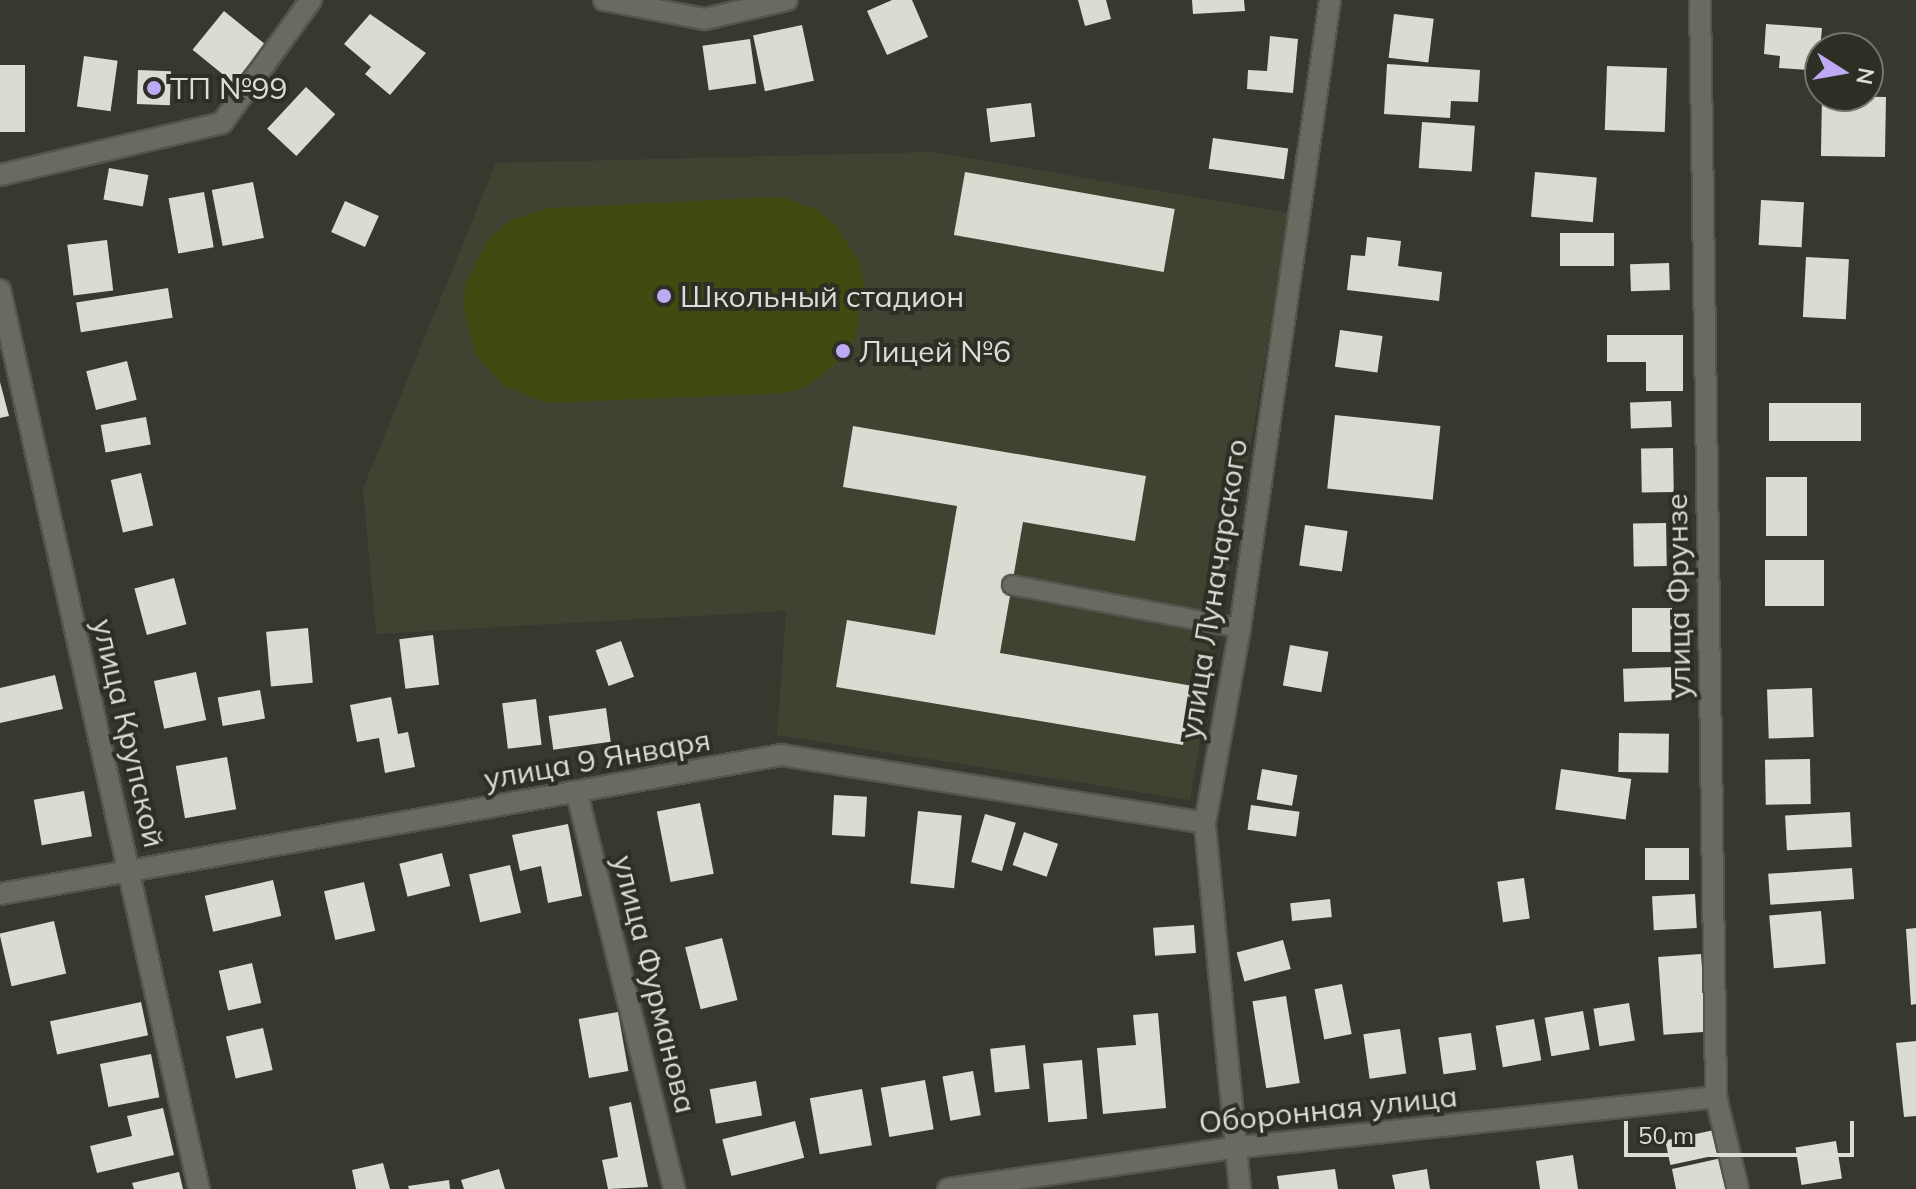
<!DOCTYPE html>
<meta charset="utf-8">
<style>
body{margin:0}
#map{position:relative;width:1916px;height:1189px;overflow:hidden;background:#37392f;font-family:Mulish,sans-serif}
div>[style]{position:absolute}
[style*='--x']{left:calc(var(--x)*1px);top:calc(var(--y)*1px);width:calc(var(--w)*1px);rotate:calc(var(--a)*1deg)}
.built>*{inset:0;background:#3f4332}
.green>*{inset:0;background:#424a11}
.building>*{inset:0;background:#d9dcd0;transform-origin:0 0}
.roads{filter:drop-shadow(2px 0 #54554d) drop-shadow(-2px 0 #54554d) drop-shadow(0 2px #54554d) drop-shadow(0 -2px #54554d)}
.service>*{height:18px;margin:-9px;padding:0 9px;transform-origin:9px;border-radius:9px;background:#696b60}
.minor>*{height:20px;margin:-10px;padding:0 10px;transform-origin:10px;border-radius:10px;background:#696b60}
.dots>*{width:22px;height:22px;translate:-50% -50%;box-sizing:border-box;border:4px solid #2d2f25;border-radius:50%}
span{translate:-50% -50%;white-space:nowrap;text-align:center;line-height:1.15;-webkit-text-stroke:8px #2d2f25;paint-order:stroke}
.poi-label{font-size:30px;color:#dcddd7}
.left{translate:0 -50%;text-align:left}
.street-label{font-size:30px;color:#dcddd7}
.north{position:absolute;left:1804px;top:32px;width:80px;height:80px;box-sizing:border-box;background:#2d2f25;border:2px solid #73756c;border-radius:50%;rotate:101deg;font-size:22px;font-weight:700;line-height:32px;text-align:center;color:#dcddd7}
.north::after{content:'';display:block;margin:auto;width:28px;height:36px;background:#bea9f4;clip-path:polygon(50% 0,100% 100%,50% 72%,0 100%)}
.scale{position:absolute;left:1624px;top:1121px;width:230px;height:36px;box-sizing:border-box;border:4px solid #dcddd7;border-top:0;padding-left:10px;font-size:24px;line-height:28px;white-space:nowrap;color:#dcddd7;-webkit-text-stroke:6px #2d2f25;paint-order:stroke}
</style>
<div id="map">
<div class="built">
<i style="clip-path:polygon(932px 152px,1290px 213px,1190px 800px,777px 735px,786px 611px,376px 634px,363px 488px,496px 163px)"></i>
</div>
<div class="green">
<i style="clip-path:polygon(782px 197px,818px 210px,837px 226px,859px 262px,864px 285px,855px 340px,842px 359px,808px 386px,787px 393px,546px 403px,504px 386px,477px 357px,463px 308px,466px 282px,489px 238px,511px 220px,549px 208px)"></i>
</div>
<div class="building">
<i style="clip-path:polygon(892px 0,912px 0,928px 37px,887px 55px,867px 11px)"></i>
<i style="clip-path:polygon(1078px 0,1106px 0,1111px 19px,1085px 26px)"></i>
<i style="clip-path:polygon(1192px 0,1244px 0,1245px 11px,1193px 14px)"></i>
<i style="left:224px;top:11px;width:53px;height:50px;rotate:39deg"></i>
<i style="clip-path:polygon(370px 14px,426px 53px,390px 95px,365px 74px,371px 67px,344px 44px)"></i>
<i style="left:1394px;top:14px;width:40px;height:44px;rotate:7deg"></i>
<i style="clip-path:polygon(1766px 24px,1822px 28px,1819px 61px,1810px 60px,1809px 70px,1779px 68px,1780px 56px,1764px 54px)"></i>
<i style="left:802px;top:25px;width:57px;height:50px;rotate:78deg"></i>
<i style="clip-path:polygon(1270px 36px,1298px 39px,1293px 93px,1247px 89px,1248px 70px,1267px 71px)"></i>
<i style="left:750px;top:39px;width:45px;height:48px;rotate:82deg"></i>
<i style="left:84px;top:56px;width:34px;height:51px;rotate:8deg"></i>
<i style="clip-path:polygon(1387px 64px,1480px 70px,1478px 102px,1451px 101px,1450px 118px,1384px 114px)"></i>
<i style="left:0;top:65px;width:25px;height:67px"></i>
<i style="left:1607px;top:66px;width:60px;height:64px;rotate:2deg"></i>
<i style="left:138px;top:70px;width:33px;height:34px;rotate:2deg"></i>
<i style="left:306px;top:87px;width:40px;height:57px;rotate:43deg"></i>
<i style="left:1822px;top:96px;width:64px;height:60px;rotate:1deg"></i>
<i style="left:1031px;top:103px;width:34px;height:45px;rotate:83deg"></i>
<i style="left:1422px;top:122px;width:53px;height:46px;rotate:4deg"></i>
<i style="left:1213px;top:138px;width:76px;height:31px;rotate:8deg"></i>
<i style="left:109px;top:168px;width:40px;height:32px;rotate:10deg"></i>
<i style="left:965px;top:172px;width:213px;height:64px;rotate:10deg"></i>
<i style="left:1535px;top:172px;width:62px;height:45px;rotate:5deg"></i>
<i style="left:253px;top:182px;width:57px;height:42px;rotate:79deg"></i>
<i style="left:204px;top:192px;width:56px;height:36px;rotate:80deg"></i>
<i style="left:1761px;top:200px;width:43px;height:45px;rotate:3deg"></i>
<i style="left:345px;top:201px;width:37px;height:34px;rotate:24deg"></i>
<i style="left:1614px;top:233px;width:33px;height:54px;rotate:90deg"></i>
<i style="clip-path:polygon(1367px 237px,1401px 241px,1398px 266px,1442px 272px,1439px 301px,1347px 290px,1351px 255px,1365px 256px)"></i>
<i style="left:107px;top:240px;width:51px;height:40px;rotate:83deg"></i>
<i style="left:1806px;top:257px;width:43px;height:60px;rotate:3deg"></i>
<i style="left:1669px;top:263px;width:27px;height:39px;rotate:88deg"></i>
<i style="left:168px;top:288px;width:30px;height:93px;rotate:81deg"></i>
<i style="left:1340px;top:330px;width:43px;height:37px;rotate:8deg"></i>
<i style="clip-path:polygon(1607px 335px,1683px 335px,1683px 391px,1646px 391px,1646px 362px,1607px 362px)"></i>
<i style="left:127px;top:361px;width:40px;height:42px;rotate:76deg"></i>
<i style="clip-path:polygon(0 382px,9px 416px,0 418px)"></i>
<i style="left:1671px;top:401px;width:26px;height:41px;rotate:88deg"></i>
<i style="left:1861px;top:403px;width:38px;height:92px;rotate:90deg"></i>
<i style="left:1335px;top:415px;width:106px;height:74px;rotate:6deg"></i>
<i style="left:146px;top:417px;width:28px;height:46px;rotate:80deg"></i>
<i style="clip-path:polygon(853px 426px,1146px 476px,1135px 541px,1023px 522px,1000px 653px,1193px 686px,1183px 745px,836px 687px,847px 620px,935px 635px,957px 506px,843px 487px)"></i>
<i style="left:1673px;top:448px;width:44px;height:32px;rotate:89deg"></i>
<i style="left:141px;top:473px;width:54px;height:31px;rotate:77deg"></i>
<i style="left:1766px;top:477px;width:41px;height:59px"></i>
<i style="left:1666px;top:523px;width:43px;height:33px;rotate:89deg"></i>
<i style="left:1305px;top:525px;width:43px;height:41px;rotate:8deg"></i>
<i style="left:1824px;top:560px;width:46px;height:59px;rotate:90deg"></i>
<i style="left:174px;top:578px;width:48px;height:41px;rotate:75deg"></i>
<i style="left:1632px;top:608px;width:40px;height:44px"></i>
<i style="left:308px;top:628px;width:55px;height:42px;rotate:85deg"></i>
<i style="left:433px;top:635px;width:50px;height:34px;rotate:83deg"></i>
<i style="left:621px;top:641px;width:38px;height:27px;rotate:70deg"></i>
<i style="left:1290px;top:645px;width:39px;height:41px;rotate:10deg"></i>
<i style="left:1674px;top:667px;width:33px;height:51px;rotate:88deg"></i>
<i style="left:196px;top:672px;width:49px;height:43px;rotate:78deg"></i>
<i style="clip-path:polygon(55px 675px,63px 709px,0 723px,0 688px)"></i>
<i style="left:1812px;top:688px;width:49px;height:45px;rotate:88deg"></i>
<i style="left:260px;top:690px;width:29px;height:43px;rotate:80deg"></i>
<i style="clip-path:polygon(391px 697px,398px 734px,408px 732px,415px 767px,385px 773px,379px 738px,357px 742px,350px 705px)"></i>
<i style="left:536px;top:699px;width:46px;height:34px;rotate:83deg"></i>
<i style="left:606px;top:708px;width:34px;height:58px;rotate:82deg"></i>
<i style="left:1619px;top:733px;width:50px;height:39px;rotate:1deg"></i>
<i style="left:227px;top:757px;width:53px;height:52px;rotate:80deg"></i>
<i style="left:1810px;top:759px;width:45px;height:45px;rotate:89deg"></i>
<i style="left:1262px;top:769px;width:36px;height:31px;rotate:10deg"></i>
<i style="left:1561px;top:769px;width:71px;height:41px;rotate:8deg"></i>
<i style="left:84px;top:791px;width:46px;height:51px;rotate:80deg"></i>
<i style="left:834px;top:795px;width:33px;height:40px;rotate:3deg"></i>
<i style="left:700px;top:803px;width:72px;height:44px;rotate:79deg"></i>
<i style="left:1251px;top:805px;width:49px;height:25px;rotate:8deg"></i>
<i style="left:918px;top:811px;width:44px;height:73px;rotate:6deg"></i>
<i style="left:1850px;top:812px;width:35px;height:65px;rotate:87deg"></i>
<i style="left:985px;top:814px;width:32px;height:50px;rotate:16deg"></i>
<i style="clip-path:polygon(568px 824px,582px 896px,548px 903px,541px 866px,520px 871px,512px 835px)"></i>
<i style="left:1024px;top:832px;width:36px;height:35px;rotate:19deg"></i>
<i style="left:1645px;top:848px;width:44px;height:32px"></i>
<i style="left:442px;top:853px;width:34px;height:44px;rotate:76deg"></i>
<i style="left:510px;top:865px;width:49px;height:42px;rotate:77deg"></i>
<i style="left:1852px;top:868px;width:31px;height:84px;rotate:86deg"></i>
<i style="left:1524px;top:878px;width:41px;height:27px;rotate:82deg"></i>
<i style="left:273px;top:880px;width:37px;height:70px;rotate:77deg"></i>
<i style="left:364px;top:882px;width:50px;height:41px;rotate:77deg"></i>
<i style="left:1695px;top:894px;width:34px;height:43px;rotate:87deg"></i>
<i style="left:1330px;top:899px;width:18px;height:40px;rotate:84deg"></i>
<i style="left:1821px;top:911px;width:53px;height:52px;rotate:85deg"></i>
<i style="left:54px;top:921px;width:54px;height:56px;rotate:77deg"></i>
<i style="left:1194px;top:925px;width:28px;height:41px;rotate:86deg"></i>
<i style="clip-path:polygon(1916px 928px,1916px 1004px,1911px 1005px,1906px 929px)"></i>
<i style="left:722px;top:938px;width:64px;height:38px;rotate:76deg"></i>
<i style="left:1283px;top:940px;width:30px;height:48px;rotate:75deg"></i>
<i style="left:1701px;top:954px;width:78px;height:43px;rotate:86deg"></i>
<i style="left:252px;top:963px;width:41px;height:34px;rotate:77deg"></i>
<i style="left:1342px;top:984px;width:51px;height:28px;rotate:79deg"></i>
<i style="left:1286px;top:996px;width:88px;height:34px;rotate:81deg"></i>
<i style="left:141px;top:1002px;width:34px;height:93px;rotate:78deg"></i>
<i style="left:1629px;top:1003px;width:38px;height:36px;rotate:81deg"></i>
<i style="left:1583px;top:1011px;width:39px;height:39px;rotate:80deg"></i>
<i style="left:618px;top:1012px;width:60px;height:40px;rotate:80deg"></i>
<i style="clip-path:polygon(1158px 1013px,1166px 1108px,1103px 1114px,1097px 1048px,1136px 1045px,1133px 1015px)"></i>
<i style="left:1534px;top:1019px;width:42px;height:39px;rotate:80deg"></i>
<i style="left:263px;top:1028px;width:43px;height:38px;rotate:77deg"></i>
<i style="left:1400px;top:1029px;width:45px;height:37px;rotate:82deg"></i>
<i style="left:1471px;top:1033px;width:37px;height:33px;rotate:82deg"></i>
<i style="clip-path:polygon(1916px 1041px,1916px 1116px,1904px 1117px,1896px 1043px)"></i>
<i style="left:1025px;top:1045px;width:44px;height:35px;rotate:84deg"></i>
<i style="left:151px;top:1054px;width:44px;height:52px;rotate:79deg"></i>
<i style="left:1082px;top:1060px;width:59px;height:39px;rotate:85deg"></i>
<i style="left:973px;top:1071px;width:45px;height:31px;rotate:80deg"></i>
<i style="left:925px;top:1080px;width:50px;height:45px;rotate:80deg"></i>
<i style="left:756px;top:1081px;width:35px;height:47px;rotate:80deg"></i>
<i style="left:862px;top:1089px;width:57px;height:53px;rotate:80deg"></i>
<i style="clip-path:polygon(631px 1102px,648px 1187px,608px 1189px,602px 1160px,618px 1157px,609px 1107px)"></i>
<i style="clip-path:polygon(163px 1108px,174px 1155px,97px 1173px,90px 1146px,132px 1136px,127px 1116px)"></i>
<i style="left:795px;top:1121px;width:38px;height:75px;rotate:76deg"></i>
<i style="left:1719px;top:1129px;width:25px;height:55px;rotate:78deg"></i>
<i style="left:1836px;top:1141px;width:38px;height:41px;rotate:81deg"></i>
<i style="clip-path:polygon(1573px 1155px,1578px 1189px,1540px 1189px,1536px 1161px)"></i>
<i style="clip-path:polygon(1726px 1157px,1733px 1189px,1676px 1189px,1672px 1169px)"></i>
<i style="clip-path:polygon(383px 1163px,390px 1189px,356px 1189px,352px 1170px)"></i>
<i style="clip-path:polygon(499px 1169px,505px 1189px,464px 1189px,461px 1180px)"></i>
<i style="clip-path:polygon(1335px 1169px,1338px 1189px,1279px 1189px,1277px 1176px)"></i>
<i style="clip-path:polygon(1427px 1169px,1430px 1189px,1395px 1189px,1392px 1175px)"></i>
<i style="clip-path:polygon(179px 1172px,183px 1189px,134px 1189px,132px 1183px)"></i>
<i style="clip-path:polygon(449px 1180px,450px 1189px,409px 1189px,408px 1186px)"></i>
</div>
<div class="roads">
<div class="service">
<i style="--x:1012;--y:585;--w:232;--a:10.7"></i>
</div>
<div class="minor">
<i style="--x:604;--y:0;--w:103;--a:10.7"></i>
<i style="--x:705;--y:19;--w:84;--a:-13"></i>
<i style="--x:1700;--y:0;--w:1097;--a:89.16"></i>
<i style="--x:1716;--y:1097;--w:95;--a:76.6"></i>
<i style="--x:0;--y:175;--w:228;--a:-13.2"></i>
<i style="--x:222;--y:123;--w:152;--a:-54.1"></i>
<i style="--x:0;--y:290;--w:921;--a:77.52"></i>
<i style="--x:577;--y:793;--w:408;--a:76.2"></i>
<i style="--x:0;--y:894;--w:793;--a:-10.09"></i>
<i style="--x:781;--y:755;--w:429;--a:9.1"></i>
<i style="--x:948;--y:1189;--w:287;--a:-8.2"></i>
<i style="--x:1232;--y:1148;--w:487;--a:-6"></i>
<i style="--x:1240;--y:1189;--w:368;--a:-95.5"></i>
<i style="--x:1205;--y:823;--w:198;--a:-79.8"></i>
<i style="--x:1240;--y:628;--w:634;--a:-81.84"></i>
</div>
</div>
<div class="dots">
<i style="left:154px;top:88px;background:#bea9f4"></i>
<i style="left:664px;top:296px;background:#bea9f4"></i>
<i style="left:843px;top:351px;background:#bea9f4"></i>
</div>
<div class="poi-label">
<span class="left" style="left:170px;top:88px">ТП №99</span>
<span class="left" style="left:680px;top:296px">Школьный стадион</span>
<span class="left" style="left:859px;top:351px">Лицей №6</span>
</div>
<div class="street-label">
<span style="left:1213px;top:589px;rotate:-81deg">улица Луначарского</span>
<span style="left:1678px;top:596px;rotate:-91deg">улица Фрунзе</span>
<span style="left:129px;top:733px;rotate:77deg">улица Крупской</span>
<span style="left:597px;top:759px;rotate:-10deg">улица 9 Января</span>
<span style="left:655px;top:984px;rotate:76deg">улица Фурманова</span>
<span style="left:1328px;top:1109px;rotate:-6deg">Оборонная улица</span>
</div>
<div class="north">N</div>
<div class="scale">50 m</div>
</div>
